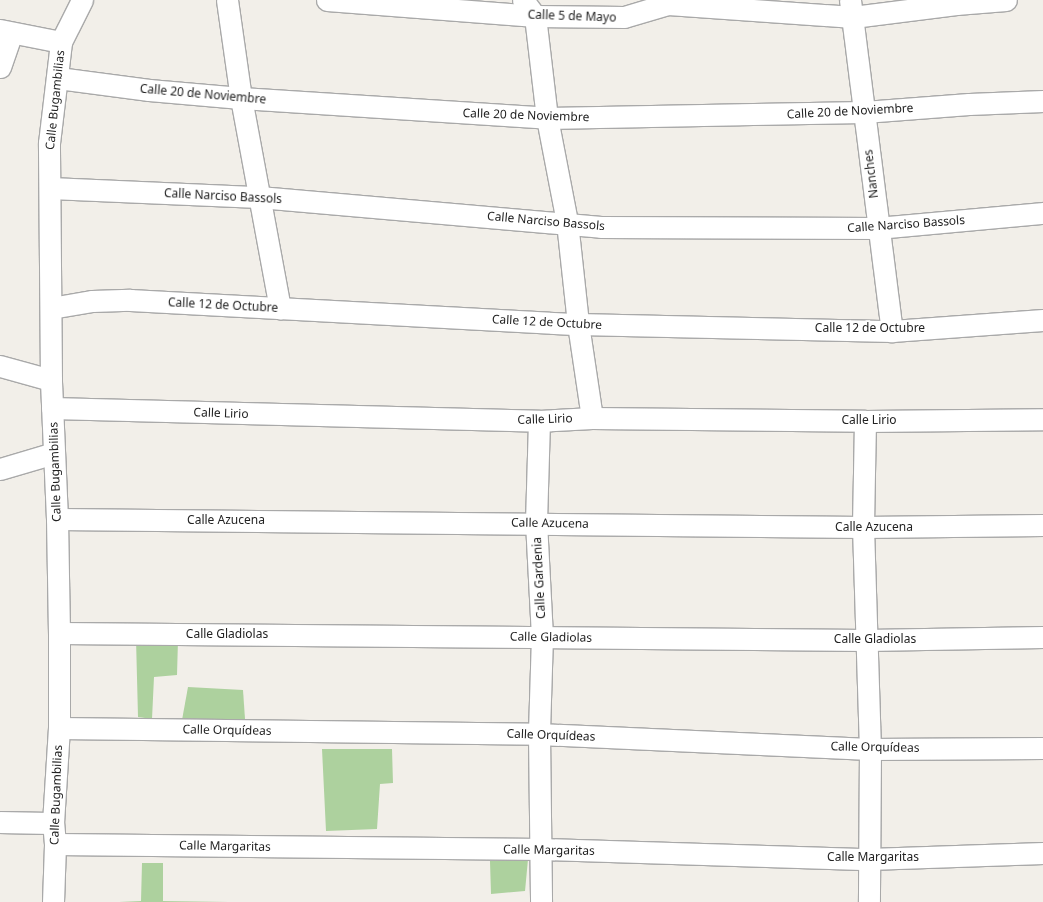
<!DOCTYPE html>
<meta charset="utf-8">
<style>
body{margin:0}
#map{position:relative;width:1043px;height:902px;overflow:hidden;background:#f2efe9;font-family:"Noto Sans",sans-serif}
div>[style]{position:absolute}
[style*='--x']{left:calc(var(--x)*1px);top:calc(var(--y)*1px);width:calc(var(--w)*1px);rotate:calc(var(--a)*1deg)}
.forest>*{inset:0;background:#add19e}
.roads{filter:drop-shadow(1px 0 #a9a9a9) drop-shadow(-1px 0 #a9a9a9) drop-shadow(0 1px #a9a9a9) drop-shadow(0 -1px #a9a9a9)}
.minor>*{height:21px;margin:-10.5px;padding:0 10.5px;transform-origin:10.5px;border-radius:10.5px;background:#fff}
span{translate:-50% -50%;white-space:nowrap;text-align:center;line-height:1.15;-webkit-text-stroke:3.5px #fff;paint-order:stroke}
.street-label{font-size:12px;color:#222}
</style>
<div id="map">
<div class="forest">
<i style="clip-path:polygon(136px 639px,178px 640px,177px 675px,154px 677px,152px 719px,138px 717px)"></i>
<i style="clip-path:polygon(188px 687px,243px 690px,245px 719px,182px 720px)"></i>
<i style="clip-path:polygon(322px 749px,392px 749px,393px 783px,380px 784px,377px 829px,326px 831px)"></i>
<i style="clip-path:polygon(528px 859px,525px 891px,491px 894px,490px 861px)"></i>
<i style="clip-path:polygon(142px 863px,163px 863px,163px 901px,229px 902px,119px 902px,141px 901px)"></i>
</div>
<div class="roads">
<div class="minor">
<i style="--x:227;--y:0;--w:99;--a:81.9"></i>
<i style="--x:241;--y:98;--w:214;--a:79.5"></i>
<i style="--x:327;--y:0;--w:209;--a:4.4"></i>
<i style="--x:535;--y:16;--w:89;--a:0.6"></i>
<i style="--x:624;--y:17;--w:46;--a:-16.5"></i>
<i style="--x:668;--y:4;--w:185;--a:4"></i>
<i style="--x:853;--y:17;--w:104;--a:-7.2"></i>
<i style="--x:956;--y:4;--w:50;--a:-4.6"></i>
<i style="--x:523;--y:0;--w:20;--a:53"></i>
<i style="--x:535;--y:16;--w:103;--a:83.3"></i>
<i style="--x:547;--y:118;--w:106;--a:79.1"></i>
<i style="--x:567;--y:222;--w:103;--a:83.8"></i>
<i style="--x:578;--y:324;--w:95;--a:81.5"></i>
<i style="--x:850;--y:0;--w:334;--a:82.8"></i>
<i style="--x:0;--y:30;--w:62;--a:11.1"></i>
<i style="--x:0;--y:67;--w:36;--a:-71"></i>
<i style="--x:58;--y:78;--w:92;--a:7.5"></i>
<i style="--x:149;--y:90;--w:92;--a:5"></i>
<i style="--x:241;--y:98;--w:307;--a:3.7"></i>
<i style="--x:547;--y:118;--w:317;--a:-1.1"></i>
<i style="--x:864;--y:112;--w:105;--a:-4.4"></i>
<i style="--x:969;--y:104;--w:74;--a:-2.3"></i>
<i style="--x:50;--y:188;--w:209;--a:2.5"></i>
<i style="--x:259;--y:197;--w:343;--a:5"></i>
<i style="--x:601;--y:227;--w:276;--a:0.2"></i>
<i style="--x:877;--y:228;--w:167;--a:-5.2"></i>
<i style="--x:51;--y:308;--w:42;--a:-9.7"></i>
<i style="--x:92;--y:301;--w:38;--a:-2"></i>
<i style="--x:130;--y:300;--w:449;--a:3.1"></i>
<i style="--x:578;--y:324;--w:314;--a:1.3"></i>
<i style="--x:892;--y:331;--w:151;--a:-4.2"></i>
<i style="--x:0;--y:366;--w:53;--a:15.4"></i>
<i style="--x:52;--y:408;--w:487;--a:1.5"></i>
<i style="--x:539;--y:421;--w:53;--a:-3.2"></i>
<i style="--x:592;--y:418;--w:273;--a:0.6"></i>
<i style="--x:865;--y:421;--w:178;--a:-0.6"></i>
<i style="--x:539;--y:421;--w:101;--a:91.7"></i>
<i style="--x:536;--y:522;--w:114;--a:87"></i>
<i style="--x:542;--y:636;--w:98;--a:91.8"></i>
<i style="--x:539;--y:734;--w:168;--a:89.3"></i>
<i style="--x:865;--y:421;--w:106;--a:91.1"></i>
<i style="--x:863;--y:527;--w:222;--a:88.2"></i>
<i style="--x:870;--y:749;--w:153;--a:90.4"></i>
<i style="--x:0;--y:469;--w:56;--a:-16.5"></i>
<i style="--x:57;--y:519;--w:806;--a:0.57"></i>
<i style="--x:863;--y:527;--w:180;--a:-0.6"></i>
<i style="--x:59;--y:633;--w:807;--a:0.5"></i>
<i style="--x:866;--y:640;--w:177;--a:-1"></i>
<i style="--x:59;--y:728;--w:480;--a:0.7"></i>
<i style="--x:539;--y:734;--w:331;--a:2.6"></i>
<i style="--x:870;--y:749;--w:173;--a:-0.3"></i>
<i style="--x:0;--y:822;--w:53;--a:1.1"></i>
<i style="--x:55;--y:844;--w:487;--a:0.6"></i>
<i style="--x:542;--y:849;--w:327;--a:1.8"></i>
<i style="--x:869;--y:859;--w:174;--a:-2"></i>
<i style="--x:53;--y:902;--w:58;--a:-88"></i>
<i style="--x:55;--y:844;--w:21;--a:-95"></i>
<i style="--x:53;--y:823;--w:95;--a:-86.4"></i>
<i style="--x:59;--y:728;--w:95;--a:-90"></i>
<i style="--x:59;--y:633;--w:114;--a:-91"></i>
<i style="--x:57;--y:519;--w:139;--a:-92.5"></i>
<i style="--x:51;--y:380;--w:237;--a:-90.5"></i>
<i style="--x:49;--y:143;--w:102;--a:-83.2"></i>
<i style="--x:61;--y:42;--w:47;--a:-63.4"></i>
</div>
</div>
<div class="street-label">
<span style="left:572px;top:16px;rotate:2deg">Calle 5 de Mayo</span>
<span style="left:203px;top:94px;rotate:5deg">Calle 20 de Noviembre</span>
<span style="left:55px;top:100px;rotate:-84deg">Calle Bugambilias</span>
<span style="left:850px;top:111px;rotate:-3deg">Calle 20 de Noviembre</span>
<span style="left:526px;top:115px;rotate:2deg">Calle 20 de Noviembre</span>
<span style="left:871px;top:174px;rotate:-97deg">Nanches</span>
<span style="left:223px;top:196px;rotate:3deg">Calle Narciso Bassols</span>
<span style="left:546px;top:221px;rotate:5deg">Calle Narciso Bassols</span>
<span style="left:906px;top:224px;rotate:-4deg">Calle Narciso Bassols</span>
<span style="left:223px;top:305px;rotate:3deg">Calle 12 de Octubre</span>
<span style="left:547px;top:322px;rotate:3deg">Calle 12 de Octubre</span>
<span style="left:870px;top:328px">Calle 12 de Octubre</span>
<span style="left:221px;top:413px;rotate:2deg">Calle Lirio</span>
<span style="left:545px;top:419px;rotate:-2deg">Calle Lirio</span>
<span style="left:869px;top:420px">Calle Lirio</span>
<span style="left:55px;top:472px;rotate:-92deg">Calle Bugambilias</span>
<span style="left:226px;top:520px">Calle Azucena</span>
<span style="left:550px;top:523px;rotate:1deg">Calle Azucena</span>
<span style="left:874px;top:527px">Calle Azucena</span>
<span style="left:539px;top:578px;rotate:-93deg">Calle Gardenia</span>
<span style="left:227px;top:634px">Calle Gladiolas</span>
<span style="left:551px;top:637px;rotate:1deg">Calle Gladiolas</span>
<span style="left:875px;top:639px">Calle Gladiolas</span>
<span style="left:227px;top:730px;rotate:1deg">Calle Orquídeas</span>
<span style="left:551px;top:735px;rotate:2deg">Calle Orquídeas</span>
<span style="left:875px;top:747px;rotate:1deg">Calle Orquídeas</span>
<span style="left:56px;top:795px;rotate:-88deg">Calle Bugambilias</span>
<span style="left:225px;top:846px;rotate:1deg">Calle Margaritas</span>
<span style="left:549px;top:850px;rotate:1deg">Calle Margaritas</span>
<span style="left:873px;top:857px">Calle Margaritas</span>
</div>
</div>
